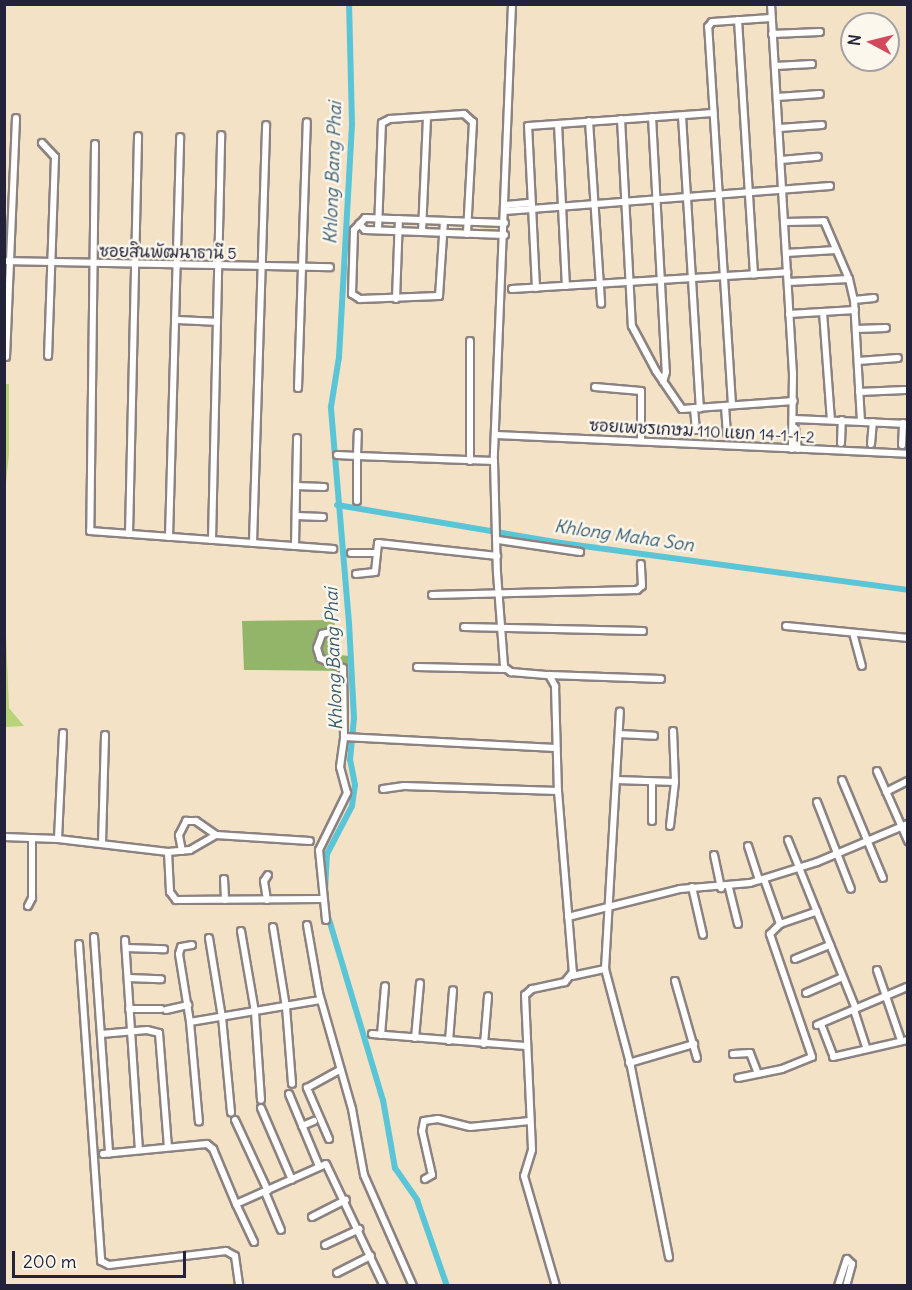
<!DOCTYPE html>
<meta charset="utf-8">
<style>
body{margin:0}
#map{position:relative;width:912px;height:1290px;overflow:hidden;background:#f4e2c7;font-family:Delius,"Playpen Sans Thai",sans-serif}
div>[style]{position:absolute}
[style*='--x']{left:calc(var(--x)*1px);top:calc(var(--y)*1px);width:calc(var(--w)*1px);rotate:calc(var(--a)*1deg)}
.green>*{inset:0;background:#b8d379}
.forest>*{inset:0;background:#92b569}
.canal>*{height:6px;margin:-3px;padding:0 3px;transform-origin:3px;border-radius:3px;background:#5ac5d6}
.roads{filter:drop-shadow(2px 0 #8b8281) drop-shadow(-2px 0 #8b8281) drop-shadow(0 2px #8b8281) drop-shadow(0 -2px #8b8281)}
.minor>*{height:6px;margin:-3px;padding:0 3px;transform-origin:3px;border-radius:3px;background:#fff}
span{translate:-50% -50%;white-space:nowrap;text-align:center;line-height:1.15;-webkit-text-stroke:5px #fbf7ec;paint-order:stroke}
.street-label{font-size:16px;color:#22223b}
.water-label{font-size:18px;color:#365b71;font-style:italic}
.frame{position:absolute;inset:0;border:6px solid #22223b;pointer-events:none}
.north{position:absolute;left:840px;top:12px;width:60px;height:60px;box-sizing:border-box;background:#fbf7ec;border:2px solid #a4a2a5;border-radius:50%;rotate:277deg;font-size:16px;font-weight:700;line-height:24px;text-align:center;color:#22223b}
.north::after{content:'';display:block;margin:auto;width:21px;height:27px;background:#d1495b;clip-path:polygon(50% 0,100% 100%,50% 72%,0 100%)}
.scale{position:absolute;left:12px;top:1251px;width:174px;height:27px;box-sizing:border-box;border:3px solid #22223b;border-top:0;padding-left:8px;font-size:18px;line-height:21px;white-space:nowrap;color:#22223b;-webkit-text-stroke:4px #fbf7ec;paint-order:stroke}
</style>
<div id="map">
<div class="green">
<i style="clip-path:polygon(5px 384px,9px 384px,9px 454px,5px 492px)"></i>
<i style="clip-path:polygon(4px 587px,9px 708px,24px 726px,5px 727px)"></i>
</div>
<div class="forest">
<i style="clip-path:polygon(335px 620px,332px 654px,349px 656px,347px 671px,244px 670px,242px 621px)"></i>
</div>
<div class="canal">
<i style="--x:337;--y:505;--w:227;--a:9.6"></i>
<i style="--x:561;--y:543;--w:350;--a:7.7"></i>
<i style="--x:325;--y:891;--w:37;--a:-87"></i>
<i style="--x:327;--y:854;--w:54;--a:-62.5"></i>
<i style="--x:352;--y:806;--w:21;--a:-82"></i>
<i style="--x:355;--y:785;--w:25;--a:-101"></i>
<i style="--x:350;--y:760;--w:42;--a:-84.6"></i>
<i style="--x:354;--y:718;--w:95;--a:-93"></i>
<i style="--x:349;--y:623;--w:217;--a:-94.8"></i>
<i style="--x:331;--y:407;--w:51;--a:-80.9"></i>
<i style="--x:339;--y:357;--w:233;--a:-86.8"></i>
<i style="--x:352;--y:124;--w:120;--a:-91.4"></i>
<i style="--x:328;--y:916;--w:192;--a:73.4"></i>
<i style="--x:383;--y:1100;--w:69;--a:80"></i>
<i style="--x:395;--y:1168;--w:39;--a:55"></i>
<i style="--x:417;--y:1200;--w:91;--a:70.8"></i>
</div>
<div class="roads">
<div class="minor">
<i style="--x:512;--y:4;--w:457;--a:92.3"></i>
<i style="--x:494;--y:461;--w:112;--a:88.5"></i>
<i style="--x:497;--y:573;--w:94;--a:85.7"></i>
<i style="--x:504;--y:667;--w:9;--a:36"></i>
<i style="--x:511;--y:672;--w:38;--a:5"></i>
<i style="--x:549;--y:675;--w:13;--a:61"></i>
<i style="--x:555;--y:686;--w:105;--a:88.4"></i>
<i style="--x:558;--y:791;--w:182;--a:85.3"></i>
<i style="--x:573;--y:972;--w:13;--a:129"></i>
<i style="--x:565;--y:982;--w:34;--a:168"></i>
<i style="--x:532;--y:989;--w:9;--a:139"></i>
<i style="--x:525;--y:995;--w:155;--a:87.4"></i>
<i style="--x:532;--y:1150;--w:27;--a:107"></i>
<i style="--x:524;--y:1176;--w:115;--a:73.8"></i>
<i style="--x:771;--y:4;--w:370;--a:86.6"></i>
<i style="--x:793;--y:373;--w:76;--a:90.8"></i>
<i style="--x:738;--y:20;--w:255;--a:86.4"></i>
<i style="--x:772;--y:34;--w:48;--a:-2.4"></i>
<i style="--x:775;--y:66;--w:37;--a:-3"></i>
<i style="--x:777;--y:97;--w:43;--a:-4"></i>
<i style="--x:682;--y:116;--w:293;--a:86.5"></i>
<i style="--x:652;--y:117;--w:255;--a:86.9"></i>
<i style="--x:666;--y:372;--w:10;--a:107"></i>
<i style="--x:621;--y:119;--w:207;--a:87"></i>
<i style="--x:632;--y:326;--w:51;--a:61.9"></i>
<i style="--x:656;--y:371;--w:46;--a:55.6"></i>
<i style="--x:682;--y:409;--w:112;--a:-4.1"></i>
<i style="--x:589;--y:121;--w:183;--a:86.2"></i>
<i style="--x:558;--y:124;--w:162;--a:87.2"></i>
<i style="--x:779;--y:128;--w:43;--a:-4"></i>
<i style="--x:42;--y:143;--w:19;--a:47"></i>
<i style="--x:55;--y:157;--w:199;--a:92"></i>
<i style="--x:95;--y:144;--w:387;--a:90.7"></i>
<i style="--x:90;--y:531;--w:244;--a:4.2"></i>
<i style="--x:781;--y:160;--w:37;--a:-5"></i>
<i style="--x:506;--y:205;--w:25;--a:-5"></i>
<i style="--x:505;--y:211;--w:326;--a:-4.4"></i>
<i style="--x:444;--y:221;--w:75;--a:93.8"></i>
<i style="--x:439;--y:296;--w:79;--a:177.8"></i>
<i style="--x:360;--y:299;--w:9;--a:-148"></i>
<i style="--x:352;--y:294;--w:64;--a:-88.2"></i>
<i style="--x:354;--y:230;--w:16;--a:-47"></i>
<i style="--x:365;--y:218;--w:140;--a:2"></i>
<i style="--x:785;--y:222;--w:39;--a:-1"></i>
<i style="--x:824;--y:221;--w:63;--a:66.7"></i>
<i style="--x:849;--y:279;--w:22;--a:77"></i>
<i style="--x:854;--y:300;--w:121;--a:86.7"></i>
<i style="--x:359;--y:224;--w:8;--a:45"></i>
<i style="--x:365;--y:230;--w:140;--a:2"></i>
<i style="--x:378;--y:230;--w:107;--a:-87.9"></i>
<i style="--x:382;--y:123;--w:9;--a:-27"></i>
<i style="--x:390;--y:119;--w:74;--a:-3.9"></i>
<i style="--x:464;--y:114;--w:12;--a:42"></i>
<i style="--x:473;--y:122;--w:112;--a:93.1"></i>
<i style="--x:422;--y:232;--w:115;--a:-87.5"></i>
<i style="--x:786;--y:253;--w:50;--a:-3.4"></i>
<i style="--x:4;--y:261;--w:326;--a:1.1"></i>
<i style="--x:788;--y:282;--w:61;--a:-2.8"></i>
<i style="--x:536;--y:288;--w:162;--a:-92.8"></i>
<i style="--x:528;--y:126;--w:186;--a:-4"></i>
<i style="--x:512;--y:289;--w:276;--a:-3.5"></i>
<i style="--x:396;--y:299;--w:80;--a:-87.9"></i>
<i style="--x:854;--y:300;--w:20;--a:-6"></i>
<i style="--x:823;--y:312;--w:108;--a:85.8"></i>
<i style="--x:789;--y:314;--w:66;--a:-3.5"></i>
<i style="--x:175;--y:320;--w:42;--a:2.7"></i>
<i style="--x:856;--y:329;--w:30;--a:-2"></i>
<i style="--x:470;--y:341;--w:120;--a:90"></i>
<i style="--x:6;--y:357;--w:239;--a:-87.6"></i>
<i style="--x:858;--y:361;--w:40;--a:-4.3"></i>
<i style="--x:595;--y:387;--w:46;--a:5"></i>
<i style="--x:641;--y:391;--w:50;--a:90"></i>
<i style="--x:298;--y:388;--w:266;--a:-88.1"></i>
<i style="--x:859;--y:392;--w:46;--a:-2.5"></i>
<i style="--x:732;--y:405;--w:379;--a:-93.6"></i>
<i style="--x:708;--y:27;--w:6;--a:-51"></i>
<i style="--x:712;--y:22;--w:59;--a:-3.9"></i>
<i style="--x:725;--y:406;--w:27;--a:86"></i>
<i style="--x:694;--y:408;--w:22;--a:85"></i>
<i style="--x:794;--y:419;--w:114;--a:2.5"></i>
<i style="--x:795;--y:428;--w:21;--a:82"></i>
<i style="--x:496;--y:435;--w:412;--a:2.6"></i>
<i style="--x:841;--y:443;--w:23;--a:-88"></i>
<i style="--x:871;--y:444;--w:22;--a:-85"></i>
<i style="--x:902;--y:445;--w:22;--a:-87"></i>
<i style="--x:337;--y:455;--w:20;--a:3"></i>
<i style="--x:357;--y:456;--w:23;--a:-88"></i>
<i style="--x:296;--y:486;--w:28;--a:2"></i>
<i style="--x:357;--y:501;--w:45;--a:-90"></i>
<i style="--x:357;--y:456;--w:137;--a:2.1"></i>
<i style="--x:296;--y:516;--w:27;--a:2"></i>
<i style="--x:129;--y:534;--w:398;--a:-88.7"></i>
<i style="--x:169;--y:537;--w:400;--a:-88.4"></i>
<i style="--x:212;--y:540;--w:405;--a:-88.7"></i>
<i style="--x:498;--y:540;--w:83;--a:8.3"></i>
<i style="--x:253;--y:543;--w:418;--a:-88.2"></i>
<i style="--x:295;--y:546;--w:108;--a:-88.9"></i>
<i style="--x:351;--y:553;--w:26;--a:0"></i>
<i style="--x:356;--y:574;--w:19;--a:-6"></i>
<i style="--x:375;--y:572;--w:29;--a:-84"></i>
<i style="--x:378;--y:543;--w:120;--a:6.2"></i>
<i style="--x:432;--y:595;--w:205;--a:-1.4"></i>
<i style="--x:637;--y:590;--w:6;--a:-39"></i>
<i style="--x:642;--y:586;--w:22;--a:-93"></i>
<i style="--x:786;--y:626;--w:123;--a:5.6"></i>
<i style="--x:464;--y:627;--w:179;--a:1.3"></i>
<i style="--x:853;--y:633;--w:34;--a:75"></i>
<i style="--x:417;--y:667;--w:88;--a:1.3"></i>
<i style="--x:549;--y:675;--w:112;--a:2"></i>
<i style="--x:619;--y:734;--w:35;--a:3"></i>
<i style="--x:344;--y:737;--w:212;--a:3"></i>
<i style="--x:877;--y:771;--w:77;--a:66.1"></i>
<i style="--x:616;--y:780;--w:59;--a:1.9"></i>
<i style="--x:842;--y:780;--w:106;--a:67.3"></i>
<i style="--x:652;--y:782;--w:39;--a:90"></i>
<i style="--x:383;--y:789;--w:21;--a:-8"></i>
<i style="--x:404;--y:786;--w:154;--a:1.9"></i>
<i style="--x:886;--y:792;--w:25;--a:-27"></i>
<i style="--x:817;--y:802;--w:93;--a:68.7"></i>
<i style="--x:670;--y:826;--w:44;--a:-83.5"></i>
<i style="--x:675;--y:782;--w:51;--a:-92.2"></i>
<i style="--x:4;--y:837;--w:54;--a:2.1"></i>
<i style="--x:58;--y:839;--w:106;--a:-87.3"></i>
<i style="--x:58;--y:839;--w:111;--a:6.7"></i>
<i style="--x:168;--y:852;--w:40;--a:87.1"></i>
<i style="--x:170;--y:892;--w:10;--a:53"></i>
<i style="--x:176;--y:900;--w:146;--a:-0.4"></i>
<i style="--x:788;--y:840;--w:182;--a:68.1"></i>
<i style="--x:102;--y:843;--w:108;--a:-88.4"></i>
<i style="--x:748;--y:846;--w:36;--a:72"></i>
<i style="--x:182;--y:851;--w:16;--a:-101"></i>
<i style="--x:179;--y:835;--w:16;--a:-63"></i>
<i style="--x:186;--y:821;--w:10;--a:0"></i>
<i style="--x:196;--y:821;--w:24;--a:35"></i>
<i style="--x:168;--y:852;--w:22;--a:-5"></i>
<i style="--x:190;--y:850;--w:30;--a:-30"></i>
<i style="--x:216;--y:835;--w:94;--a:3.7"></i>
<i style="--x:714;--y:855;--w:34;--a:78"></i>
<i style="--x:224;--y:879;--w:21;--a:87"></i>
<i style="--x:764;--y:879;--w:48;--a:70.4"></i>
<i style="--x:780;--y:924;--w:39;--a:-19"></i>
<i style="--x:692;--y:887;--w:49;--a:77.1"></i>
<i style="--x:729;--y:888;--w:37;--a:76"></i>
<i style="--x:267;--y:900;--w:19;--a:-99"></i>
<i style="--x:264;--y:881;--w:7;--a:-56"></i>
<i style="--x:28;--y:906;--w:9;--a:-63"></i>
<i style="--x:32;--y:898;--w:60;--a:-90"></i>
<i style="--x:568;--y:917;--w:115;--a:-14"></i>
<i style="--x:680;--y:889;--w:70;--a:-4.9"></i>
<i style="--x:750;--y:883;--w:70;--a:-17.4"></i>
<i style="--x:817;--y:862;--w:99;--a:-22.7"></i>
<i style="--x:326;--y:920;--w:70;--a:-95.7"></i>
<i style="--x:319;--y:850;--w:64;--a:-63.8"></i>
<i style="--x:347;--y:793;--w:27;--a:-105"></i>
<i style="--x:340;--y:767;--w:30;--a:-82"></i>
<i style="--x:344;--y:737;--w:69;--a:-90.8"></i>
<i style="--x:343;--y:668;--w:25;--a:-157"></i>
<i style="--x:320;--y:658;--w:10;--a:-107"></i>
<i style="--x:317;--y:648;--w:15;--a:-70"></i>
<i style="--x:322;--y:634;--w:9;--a:-13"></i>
<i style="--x:307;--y:925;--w:69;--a:80"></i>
<i style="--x:319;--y:993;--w:121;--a:74.1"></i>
<i style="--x:352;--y:1109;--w:67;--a:79.7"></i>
<i style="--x:364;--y:1175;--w:121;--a:66.2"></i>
<i style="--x:273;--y:927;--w:81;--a:80.8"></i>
<i style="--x:286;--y:1007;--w:77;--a:85.5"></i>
<i style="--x:241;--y:931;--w:82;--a:80.2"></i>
<i style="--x:255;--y:1012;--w:88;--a:86.1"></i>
<i style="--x:94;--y:937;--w:217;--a:86"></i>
<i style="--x:209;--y:938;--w:80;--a:80.7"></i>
<i style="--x:222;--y:1017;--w:96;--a:84.6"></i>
<i style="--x:125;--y:940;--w:210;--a:86.2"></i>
<i style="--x:79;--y:944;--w:318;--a:86"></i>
<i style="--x:101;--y:1261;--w:9;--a:27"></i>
<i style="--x:109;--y:1265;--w:118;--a:-6.8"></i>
<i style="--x:226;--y:1251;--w:10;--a:29"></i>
<i style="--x:235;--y:1256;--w:30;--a:82"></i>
<i style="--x:192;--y:945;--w:11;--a:170"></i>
<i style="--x:181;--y:947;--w:7;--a:106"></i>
<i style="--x:179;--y:954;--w:69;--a:80.8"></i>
<i style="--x:190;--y:1022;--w:132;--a:-9.6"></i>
<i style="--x:126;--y:948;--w:38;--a:2"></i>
<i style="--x:795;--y:959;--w:38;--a:-22"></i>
<i style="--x:605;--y:969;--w:258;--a:-86.7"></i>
<i style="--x:877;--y:970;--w:71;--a:71.1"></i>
<i style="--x:572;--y:976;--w:34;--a:-12"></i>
<i style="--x:605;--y:969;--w:101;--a:75.1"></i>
<i style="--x:631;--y:1067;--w:194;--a:78.7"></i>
<i style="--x:128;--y:978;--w:33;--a:2"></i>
<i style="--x:675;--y:981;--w:80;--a:74.1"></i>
<i style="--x:806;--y:993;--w:40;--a:-23.4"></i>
<i style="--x:129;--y:1009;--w:32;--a:0"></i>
<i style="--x:166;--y:1010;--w:23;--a:-13"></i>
<i style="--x:854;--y:1010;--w:38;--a:72"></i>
<i style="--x:190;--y:1022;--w:100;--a:84.9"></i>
<i style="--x:821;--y:1024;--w:31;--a:69"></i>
<i style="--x:817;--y:1025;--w:98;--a:-22.9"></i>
<i style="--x:101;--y:1034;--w:46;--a:-5"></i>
<i style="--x:147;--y:1030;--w:12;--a:14"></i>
<i style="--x:159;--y:1033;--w:114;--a:85.5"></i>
<i style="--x:372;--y:1034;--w:154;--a:4.5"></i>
<i style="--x:381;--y:1035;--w:49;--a:-85.3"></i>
<i style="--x:415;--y:1038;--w:55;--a:-84.8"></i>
<i style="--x:449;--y:1041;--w:51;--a:-85.5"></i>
<i style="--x:484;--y:1044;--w:48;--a:-85.2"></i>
<i style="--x:733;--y:1054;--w:17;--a:-3"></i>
<i style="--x:750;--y:1053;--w:22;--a:69"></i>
<i style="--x:833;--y:1057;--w:77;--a:-12.8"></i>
<i style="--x:629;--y:1063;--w:68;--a:-16.3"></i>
<i style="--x:738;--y:1078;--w:45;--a:-11.6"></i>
<i style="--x:782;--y:1069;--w:32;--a:-22"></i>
<i style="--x:812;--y:1057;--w:130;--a:-108.9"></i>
<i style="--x:770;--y:934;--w:14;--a:-45"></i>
<i style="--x:289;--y:1094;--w:78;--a:67.4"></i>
<i style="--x:261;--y:1108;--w:78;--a:66.7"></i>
<i style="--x:235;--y:1120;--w:78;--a:65.1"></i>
<i style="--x:302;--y:1126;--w:13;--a:-23"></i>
<i style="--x:329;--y:1139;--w:56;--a:-113.3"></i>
<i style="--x:307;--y:1088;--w:38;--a:-29"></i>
<i style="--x:103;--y:1154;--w:104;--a:-5.5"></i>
<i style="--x:207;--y:1144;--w:8;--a:40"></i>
<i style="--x:213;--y:1149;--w:60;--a:67.3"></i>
<i style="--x:425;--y:1179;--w:8;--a:-30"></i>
<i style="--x:432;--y:1175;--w:45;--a:-102.8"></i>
<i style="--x:422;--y:1131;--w:10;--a:-79"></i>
<i style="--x:424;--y:1121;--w:14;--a:-8"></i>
<i style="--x:438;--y:1119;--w:33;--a:14"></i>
<i style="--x:470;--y:1127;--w:60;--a:-5.7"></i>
<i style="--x:265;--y:1192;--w:41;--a:67.2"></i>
<i style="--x:312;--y:1217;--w:38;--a:-27"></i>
<i style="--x:254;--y:1242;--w:42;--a:-115.3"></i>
<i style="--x:236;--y:1204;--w:98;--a:-24"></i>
<i style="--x:326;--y:1164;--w:135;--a:64.6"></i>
<i style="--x:325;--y:1245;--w:38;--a:-25"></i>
<i style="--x:337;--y:1273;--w:38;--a:-27"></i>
<i style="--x:838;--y:1286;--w:28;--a:-72"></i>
<i style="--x:847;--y:1259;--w:7;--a:45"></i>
<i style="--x:852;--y:1264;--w:23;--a:105"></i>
</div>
</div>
<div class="street-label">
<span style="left:168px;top:252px;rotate:1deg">ซอยสินพัฒนาธานี 5</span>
<span style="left:702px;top:431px;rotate:3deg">ซอยเพชรเกษม 110 แยก 14-1-1-2</span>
</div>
<div class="water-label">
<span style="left:333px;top:173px;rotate:-88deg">Khlong Bang Phai</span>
<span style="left:624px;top:536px;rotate:8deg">Khlong Maha Son</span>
<span style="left:334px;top:659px;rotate:-92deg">Khlong Bang Phai</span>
</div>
<div class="frame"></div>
<div class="north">N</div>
<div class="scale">200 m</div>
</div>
